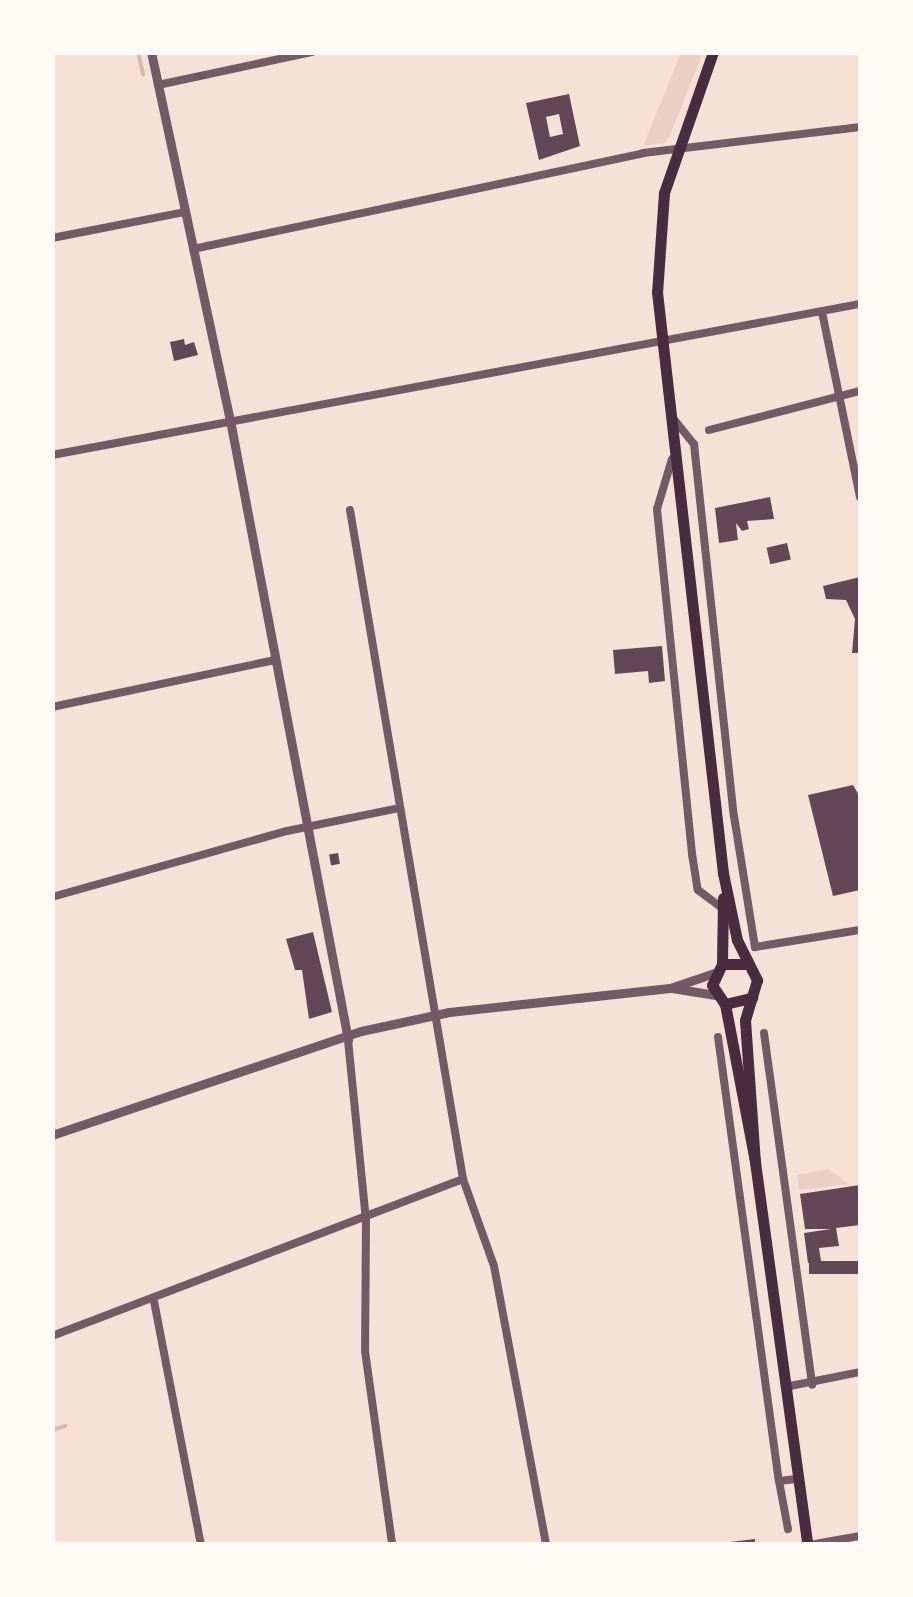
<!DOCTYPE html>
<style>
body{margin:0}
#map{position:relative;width:913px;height:1597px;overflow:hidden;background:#f7e1d7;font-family:Arial,sans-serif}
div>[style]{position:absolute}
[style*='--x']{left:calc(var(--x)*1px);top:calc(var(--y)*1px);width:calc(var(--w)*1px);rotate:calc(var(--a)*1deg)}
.green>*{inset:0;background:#ebcfc5}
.stream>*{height:4px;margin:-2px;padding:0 2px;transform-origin:2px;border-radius:2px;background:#dcb8b0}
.building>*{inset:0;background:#644757;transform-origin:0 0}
.minor>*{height:8px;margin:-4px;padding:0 4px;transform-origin:4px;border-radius:4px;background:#755966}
.tertiary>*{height:9px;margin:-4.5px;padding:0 4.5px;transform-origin:4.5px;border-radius:4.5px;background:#755966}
.primary>*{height:11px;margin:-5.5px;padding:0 5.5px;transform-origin:5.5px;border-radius:5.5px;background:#4a2c40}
span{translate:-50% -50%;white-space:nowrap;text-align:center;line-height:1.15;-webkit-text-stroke:10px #fffaf5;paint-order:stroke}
.frame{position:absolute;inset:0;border:55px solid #fffaf5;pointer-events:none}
</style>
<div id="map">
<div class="green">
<i style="clip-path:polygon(681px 53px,703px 53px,670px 135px,665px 143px,643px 146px)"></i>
<i style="clip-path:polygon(828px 1169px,849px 1184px,799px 1190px,797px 1175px)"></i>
</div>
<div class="stream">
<i style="--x:138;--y:52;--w:23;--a:77"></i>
<i style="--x:52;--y:1430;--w:14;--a:-17"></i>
</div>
<div class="building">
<i style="clip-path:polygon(evenodd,569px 94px,580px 146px,539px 160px,526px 103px,569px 94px,559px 114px,563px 134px,550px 137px,546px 117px,559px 114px)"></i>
<i style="clip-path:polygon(184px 339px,185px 345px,194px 342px,198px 355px,174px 361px,170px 342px)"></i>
<i style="clip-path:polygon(770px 497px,774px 519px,747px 521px,749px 529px,742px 531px,736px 523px,738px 540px,719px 543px,715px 508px)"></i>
<i style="left:787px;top:543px;width:17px;height:21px;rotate:77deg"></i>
<i style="clip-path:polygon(860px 577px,860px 653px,852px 653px,855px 619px,846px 600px,826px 599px,823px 586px)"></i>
<i style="clip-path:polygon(662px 646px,665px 681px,649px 683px,648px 671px,615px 674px,613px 650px)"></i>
<i style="clip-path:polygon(853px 785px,860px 797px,860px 890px,833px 896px,808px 795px)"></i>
<i style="left:338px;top:853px;width:11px;height:9px;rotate:80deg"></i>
<i style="clip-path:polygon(313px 932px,332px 1012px,309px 1019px,302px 970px,295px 970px,286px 939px)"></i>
<i style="clip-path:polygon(860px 1185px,860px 1225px,836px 1228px,839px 1246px,819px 1248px,821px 1261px,808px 1263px,804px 1233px,831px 1229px,805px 1229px,800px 1194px)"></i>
<i style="left:860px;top:1261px;width:13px;height:51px;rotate:90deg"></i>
<i style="clip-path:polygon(755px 1539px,755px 1544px,730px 1544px,730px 1542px)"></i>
</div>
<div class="minor">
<i style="--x:158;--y:85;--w:157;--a:-12.1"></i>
<i style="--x:52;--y:238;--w:136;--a:-11.1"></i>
<i style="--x:193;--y:249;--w:460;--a:-12"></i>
<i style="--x:643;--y:153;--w:219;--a:-6.8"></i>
<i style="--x:822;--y:312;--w:189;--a:78.4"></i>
<i style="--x:672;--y:417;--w:35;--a:51"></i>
<i style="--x:694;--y:444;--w:374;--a:83.9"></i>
<i style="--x:734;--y:816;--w:133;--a:80.9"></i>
<i style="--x:755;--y:947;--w:106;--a:-9.2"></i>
<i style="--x:709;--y:430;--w:156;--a:-14.5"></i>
<i style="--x:52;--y:455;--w:822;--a:-10.59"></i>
<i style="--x:672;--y:459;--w:52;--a:106.7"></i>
<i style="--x:657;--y:509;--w:347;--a:84.2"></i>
<i style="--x:692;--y:854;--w:36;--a:81"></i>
<i style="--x:698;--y:890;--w:31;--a:37"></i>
<i style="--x:350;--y:510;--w:678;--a:80.41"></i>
<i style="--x:463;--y:1179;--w:92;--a:70.4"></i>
<i style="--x:494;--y:1266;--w:283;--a:79.4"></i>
<i style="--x:52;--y:707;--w:228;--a:-11.9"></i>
<i style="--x:52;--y:897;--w:244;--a:-15.7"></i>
<i style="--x:287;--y:831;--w:114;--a:-11.6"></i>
<i style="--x:764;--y:1033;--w:355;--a:82.2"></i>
<i style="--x:718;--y:1037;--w:448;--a:82.2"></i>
<i style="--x:779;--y:1481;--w:17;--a:-7"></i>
<i style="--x:348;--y:1040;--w:181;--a:84.3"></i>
<i style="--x:366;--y:1220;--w:131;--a:90.4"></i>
<i style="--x:365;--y:1351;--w:195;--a:82"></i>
<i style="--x:154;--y:1301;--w:248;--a:79.1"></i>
<i style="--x:52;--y:1336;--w:440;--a:-20.9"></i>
<i style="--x:785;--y:1387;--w:76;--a:-11.3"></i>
<i style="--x:779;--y:1481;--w:49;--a:79.4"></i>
<i style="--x:815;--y:1544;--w:46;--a:-10.1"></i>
</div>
<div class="tertiary">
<i style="--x:151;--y:52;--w:376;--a:77.9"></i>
<i style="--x:230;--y:420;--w:631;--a:79.22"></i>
<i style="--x:672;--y:988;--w:44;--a:9.2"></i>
<i style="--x:52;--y:1135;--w:326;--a:-18.6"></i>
<i style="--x:361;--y:1031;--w:90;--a:-12.2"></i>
<i style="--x:449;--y:1012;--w:222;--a:-6.2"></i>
<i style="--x:670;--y:988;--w:46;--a:-18.8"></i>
</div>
<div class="primary">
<i style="--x:713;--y:52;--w:149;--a:109.2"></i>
<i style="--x:664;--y:193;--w:99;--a:94"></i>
<i style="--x:657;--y:292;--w:585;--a:83.52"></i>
<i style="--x:723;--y:873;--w:68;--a:78.2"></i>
<i style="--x:737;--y:940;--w:45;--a:63.4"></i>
<i style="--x:757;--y:980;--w:42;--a:106.7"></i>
<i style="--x:745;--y:1020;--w:142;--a:86"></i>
<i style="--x:722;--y:964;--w:66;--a:-89.1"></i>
<i style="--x:747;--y:964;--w:25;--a:180"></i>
<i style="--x:722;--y:964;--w:23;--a:115"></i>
<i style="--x:712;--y:985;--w:23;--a:56"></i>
<i style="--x:725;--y:1004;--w:28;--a:-13"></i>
<i style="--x:725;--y:1004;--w:161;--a:79.2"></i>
<i style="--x:755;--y:1162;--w:386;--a:82.2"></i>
</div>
<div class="frame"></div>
</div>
